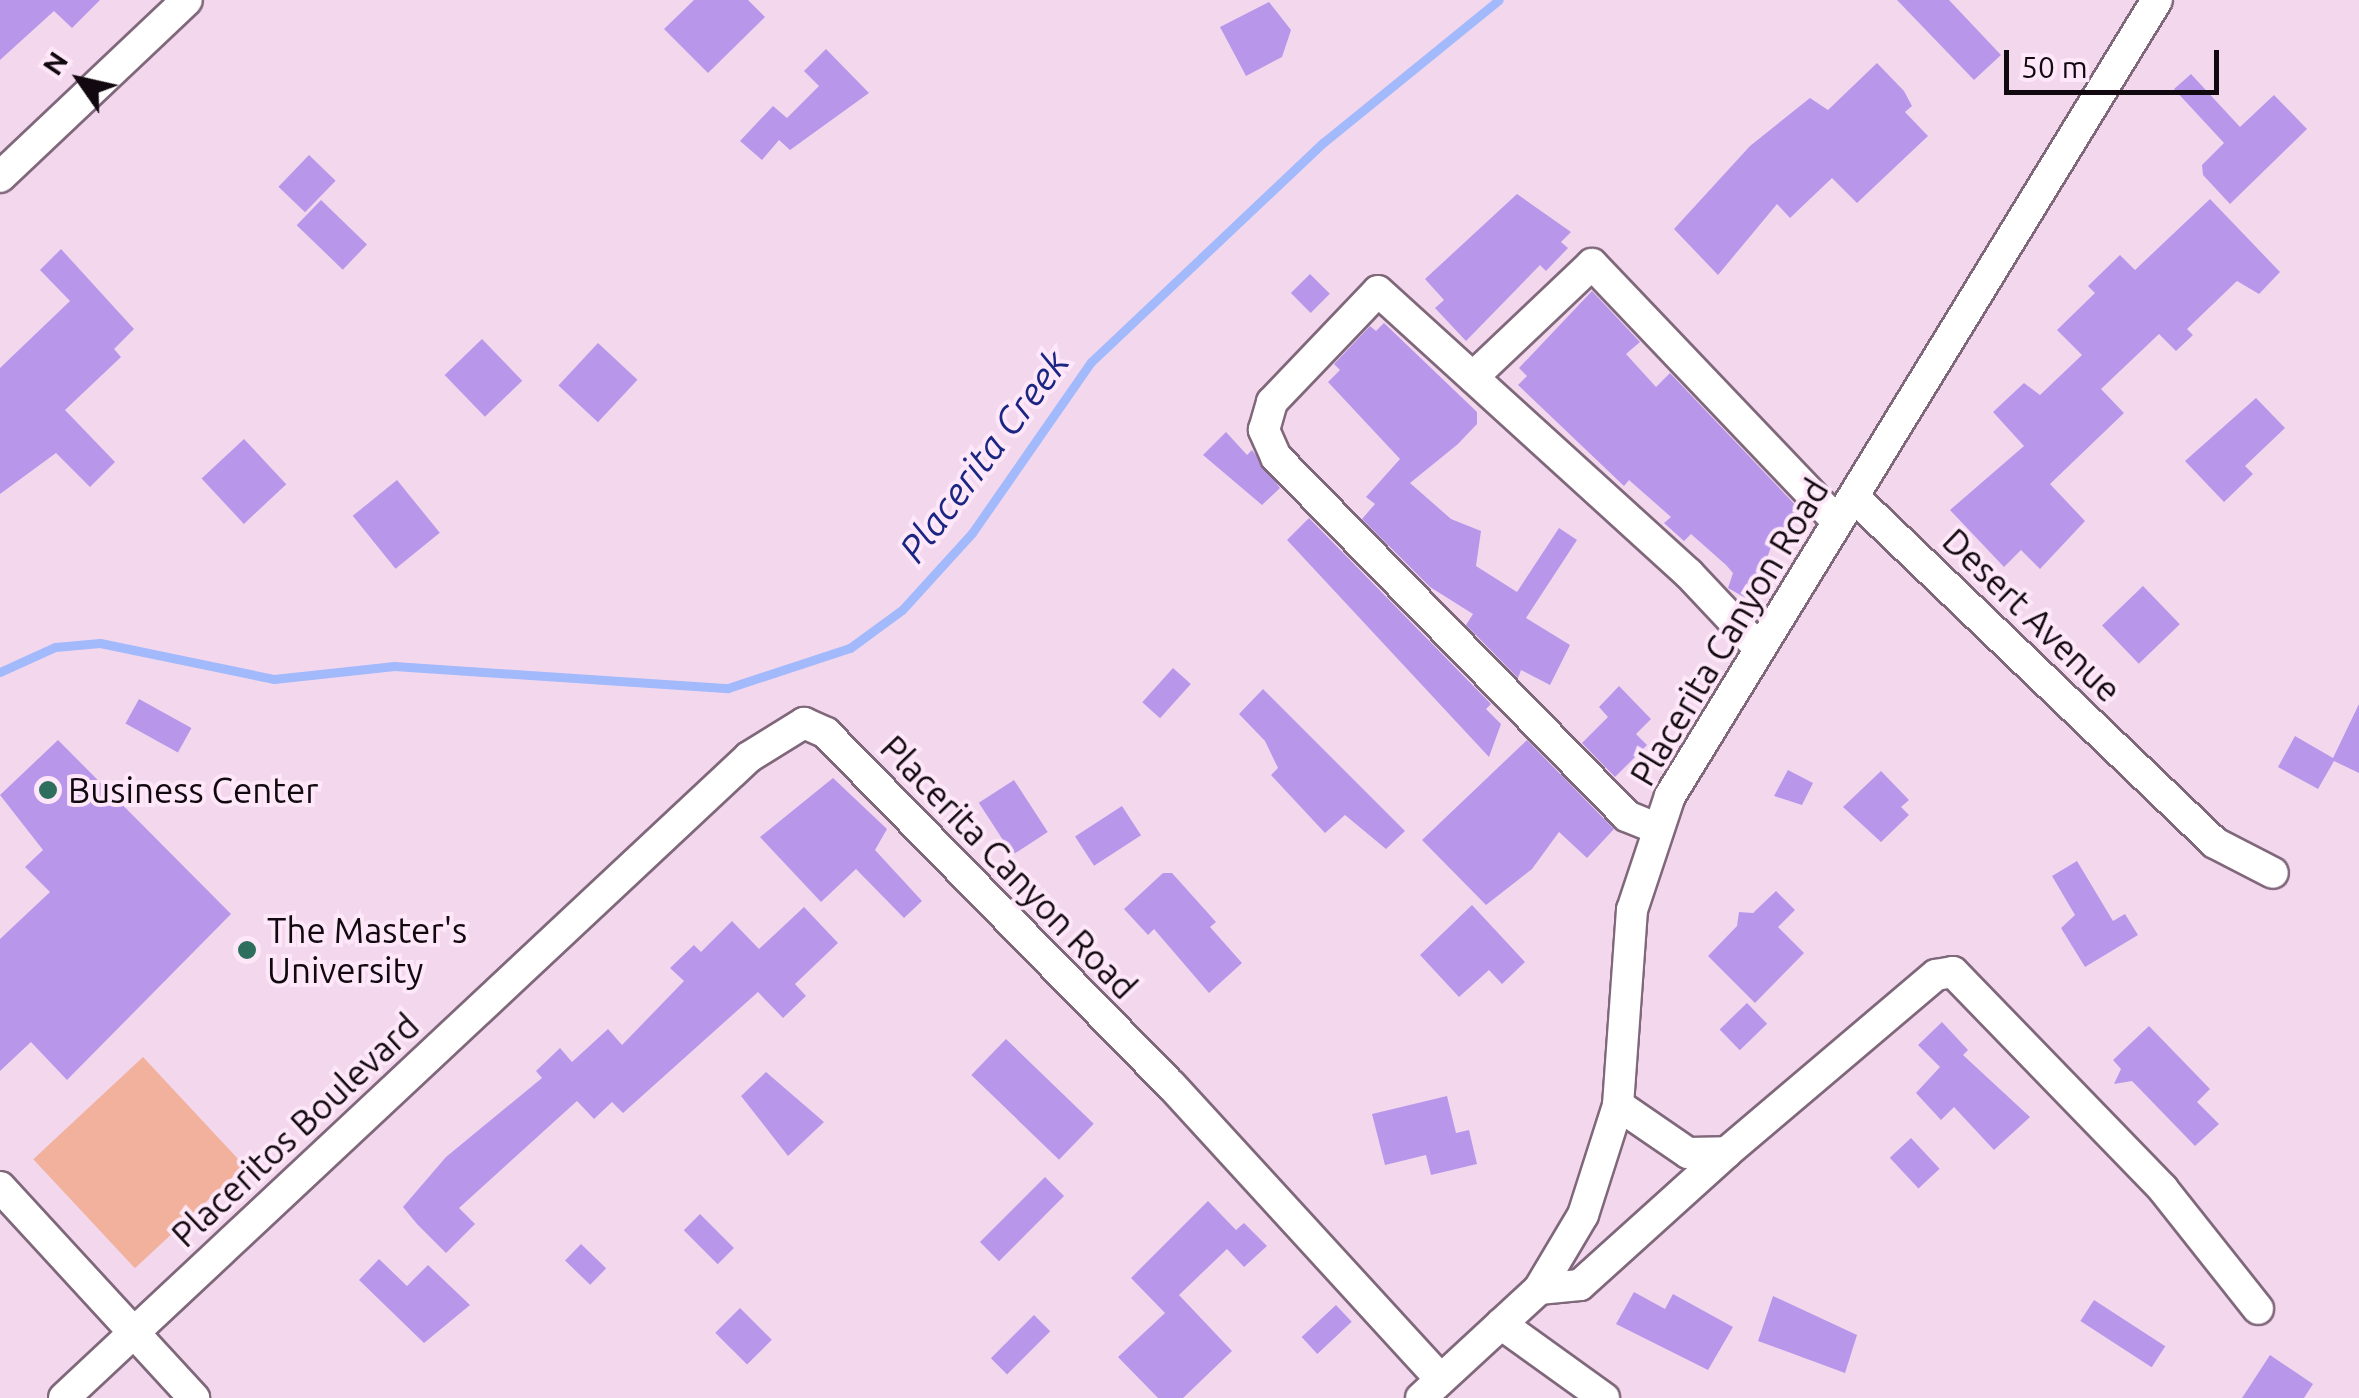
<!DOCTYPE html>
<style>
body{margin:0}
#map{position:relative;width:2359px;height:1398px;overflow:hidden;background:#f3d8ed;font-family:Ubuntu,sans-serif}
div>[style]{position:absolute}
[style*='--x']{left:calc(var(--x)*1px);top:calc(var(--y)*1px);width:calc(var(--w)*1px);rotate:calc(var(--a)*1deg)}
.green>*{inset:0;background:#f1b19d;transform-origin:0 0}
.stream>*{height:9px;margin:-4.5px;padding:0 4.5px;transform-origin:4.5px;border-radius:4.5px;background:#a2b9fc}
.building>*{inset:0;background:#b897eb;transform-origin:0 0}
.roads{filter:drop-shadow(2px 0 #80687b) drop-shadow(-2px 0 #80687b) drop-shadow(0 2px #80687b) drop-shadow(0 -2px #80687b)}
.minor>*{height:30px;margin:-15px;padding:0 15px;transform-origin:15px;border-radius:15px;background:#fff}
.dots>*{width:28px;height:28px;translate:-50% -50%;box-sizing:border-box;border:5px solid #fde7f8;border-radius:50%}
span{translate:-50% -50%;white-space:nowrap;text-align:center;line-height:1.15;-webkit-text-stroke:8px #fde7f8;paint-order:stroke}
.street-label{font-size:35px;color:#120910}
.poi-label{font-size:35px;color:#120910}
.left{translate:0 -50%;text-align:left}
.water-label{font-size:38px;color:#1a2682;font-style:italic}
.north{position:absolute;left:30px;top:30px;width:100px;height:100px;-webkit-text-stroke:8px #fde7f8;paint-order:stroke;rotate:304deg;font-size:28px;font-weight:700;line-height:40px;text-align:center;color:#120910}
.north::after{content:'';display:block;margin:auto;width:35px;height:45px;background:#120910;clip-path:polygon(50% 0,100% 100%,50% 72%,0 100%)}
.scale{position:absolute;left:2004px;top:50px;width:215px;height:45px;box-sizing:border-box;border:5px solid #120910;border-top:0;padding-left:12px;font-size:30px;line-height:35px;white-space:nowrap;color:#120910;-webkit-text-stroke:8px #fde7f8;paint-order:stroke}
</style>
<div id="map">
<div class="green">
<i style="left:143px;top:1057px;width:149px;height:150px;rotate:47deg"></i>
</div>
<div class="stream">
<i style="--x:0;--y:672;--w:60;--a:-24.4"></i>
<i style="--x:55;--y:647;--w:45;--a:-5.1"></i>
<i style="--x:100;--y:643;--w:178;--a:11.7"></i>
<i style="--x:274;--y:679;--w:121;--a:-6.2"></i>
<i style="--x:394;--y:666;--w:335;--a:3.8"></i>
<i style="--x:728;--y:688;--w:128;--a:-18.2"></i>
<i style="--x:850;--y:648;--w:64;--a:-36.2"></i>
<i style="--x:902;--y:610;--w:104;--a:-47.7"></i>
<i style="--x:972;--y:533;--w:208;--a:-55.2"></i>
<i style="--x:1091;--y:362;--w:320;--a:-43.4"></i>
<i style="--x:1324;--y:142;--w:225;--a:-39.1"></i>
</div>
<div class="building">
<i style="clip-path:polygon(0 0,100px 0,72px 28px,54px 11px,0 60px)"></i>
<i style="clip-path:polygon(694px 0,748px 0,765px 17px,708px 73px,664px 29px)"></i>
<i style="clip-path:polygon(1897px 0,1949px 0,2001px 55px,1974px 80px)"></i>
<i style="clip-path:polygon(1269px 2px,1291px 30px,1282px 57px,1246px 76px,1220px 27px)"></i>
<i style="clip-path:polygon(826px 49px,869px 93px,790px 150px,779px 140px,762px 160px,740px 141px,773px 106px,787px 118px,819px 86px,804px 71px)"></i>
<i style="clip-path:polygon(1877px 63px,1904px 91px,1912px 106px,1905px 112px,1928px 136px,1857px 203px,1832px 178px,1790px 218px,1777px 204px,1718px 275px,1674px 229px,1750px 146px,1810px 98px,1828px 110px)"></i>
<i style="clip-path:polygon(2191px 74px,2240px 127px,2274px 95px,2307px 129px,2230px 204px,2203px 175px,2202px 165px,2224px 143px,2174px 89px)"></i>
<i style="left:309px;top:155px;width:37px;height:44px;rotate:44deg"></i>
<i style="clip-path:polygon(1517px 194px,1571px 232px,1561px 242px,1568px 248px,1546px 271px,1540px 265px,1466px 341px,1435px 308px,1444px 300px,1425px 279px)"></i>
<i style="clip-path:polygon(2210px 199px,2280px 272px,2259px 294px,2237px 281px,2187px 329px,2193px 335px,2176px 351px,2159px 334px,2101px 389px,2124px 413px,2050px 484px,2085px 521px,2040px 569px,2021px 550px,2004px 567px,1950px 510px,2024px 446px,1993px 412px,2024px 383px,2040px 395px,2082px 355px,2057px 330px,2095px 293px,2088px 286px,2120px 255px,2135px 270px)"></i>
<i style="left:321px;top:200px;width:64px;height:35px;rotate:44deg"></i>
<i style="clip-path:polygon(61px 249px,134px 329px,114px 349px,121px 357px,65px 410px,115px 462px,90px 487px,56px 453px,0 494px,0 368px,70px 301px,40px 270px)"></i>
<i style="left:1310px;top:274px;width:28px;height:27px;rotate:45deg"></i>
<i style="clip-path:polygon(1592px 291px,1640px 342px,1626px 354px,1656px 387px,1670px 373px,1804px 514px,1774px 539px,1751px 601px,1728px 588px,1733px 573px,1726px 565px,1691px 534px,1684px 541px,1664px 523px,1671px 517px,1629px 480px,1624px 486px,1518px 385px,1527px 376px,1519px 368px)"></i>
<i style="clip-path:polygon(1384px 323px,1477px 412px,1477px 424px,1458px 444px,1410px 483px,1451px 519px,1481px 531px,1476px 566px,1517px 592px,1559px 528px,1577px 540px,1526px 618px,1570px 645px,1550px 685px,1521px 670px,1518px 678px,1466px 625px,1473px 614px,1430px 587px,1362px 519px,1375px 504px,1366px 497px,1400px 459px,1328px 382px,1340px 370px,1334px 364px,1370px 326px,1376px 331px)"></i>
<i style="left:482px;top:339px;width:58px;height:52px;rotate:46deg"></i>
<i style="left:598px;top:343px;width:54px;height:58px;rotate:43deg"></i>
<i style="clip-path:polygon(2256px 398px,2285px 428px,2245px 466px,2253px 474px,2224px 502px,2185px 461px)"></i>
<i style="clip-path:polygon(1226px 432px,1247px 455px,1252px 450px,1280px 488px,1262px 505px,1203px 455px)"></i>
<i style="left:244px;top:439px;width:62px;height:58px;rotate:47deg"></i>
<i style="left:397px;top:480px;width:68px;height:57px;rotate:51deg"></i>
<i style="clip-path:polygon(1309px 518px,1491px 704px,1486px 709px,1501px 724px,1489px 757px,1287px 540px)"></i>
<i style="left:2143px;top:586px;width:53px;height:57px;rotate:46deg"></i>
<i style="left:1173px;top:668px;width:24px;height:46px;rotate:42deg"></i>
<i style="clip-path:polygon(1619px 686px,1651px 719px,1636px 734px,1647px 745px,1615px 777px,1582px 743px,1608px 717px,1599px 707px)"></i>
<i style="clip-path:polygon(1263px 689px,1405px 831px,1386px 849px,1345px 815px,1325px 833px,1271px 775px,1278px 768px,1265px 741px,1239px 714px)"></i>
<i style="left:139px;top:699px;width:60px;height:28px;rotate:29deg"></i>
<i style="clip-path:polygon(2359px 704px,2359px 773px,2334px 761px,2318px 789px,2278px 767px,2295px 736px,2333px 758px)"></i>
<i style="clip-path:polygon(58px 740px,231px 914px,67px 1080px,31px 1042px,0 1071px,0 939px,50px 892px,25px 867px,43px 850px,0 795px)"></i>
<i style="clip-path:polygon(1527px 740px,1614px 829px,1587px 858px,1559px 832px,1532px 869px,1486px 905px,1422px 840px)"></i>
<i style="clip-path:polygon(1788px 770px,1813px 783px,1802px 805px,1774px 796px)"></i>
<i style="clip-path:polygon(1881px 771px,1909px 800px,1901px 807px,1909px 815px,1881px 842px,1843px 807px)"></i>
<i style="clip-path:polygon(833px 778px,887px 829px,875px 850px,922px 901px,904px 918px,856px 869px,821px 902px,760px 837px)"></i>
<i style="left:1014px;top:780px;width:62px;height:42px;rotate:57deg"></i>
<i style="left:1122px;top:806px;width:35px;height:56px;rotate:57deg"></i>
<i style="clip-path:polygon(2077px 861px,2113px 921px,2125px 914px,2138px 935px,2085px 967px,2061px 928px,2075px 915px,2052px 876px)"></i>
<i style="clip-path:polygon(1163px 873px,1172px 873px,1216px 922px,1210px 927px,1242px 963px,1209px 993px,1154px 929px,1148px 935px,1124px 909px)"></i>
<i style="clip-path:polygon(1776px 891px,1795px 910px,1778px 927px,1804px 953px,1755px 1003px,1708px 956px,1737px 926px,1739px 912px,1753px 913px)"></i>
<i style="clip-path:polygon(1472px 905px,1525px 962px,1502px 984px,1489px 970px,1459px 997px,1420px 955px)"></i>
<i style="clip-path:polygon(804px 907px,838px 943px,795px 984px,806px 996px,783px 1018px,758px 992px,623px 1113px,612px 1102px,594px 1119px,577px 1101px,459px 1208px,475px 1224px,446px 1253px,417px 1224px,403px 1207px,446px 1157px,542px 1078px,536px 1071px,560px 1048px,572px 1062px,608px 1029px,622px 1045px,684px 981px,670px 968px,694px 945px,701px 952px,732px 921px,759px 949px)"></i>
<i style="left:1747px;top:1003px;width:29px;height:38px;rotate:46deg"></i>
<i style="clip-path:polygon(1942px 1022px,1968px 1050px,1963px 1055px,2030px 1117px,1994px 1150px,1954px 1107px,1941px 1120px,1916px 1093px,1940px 1067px,1918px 1045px)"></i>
<i style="clip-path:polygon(2149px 1026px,2210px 1089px,2197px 1102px,2219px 1124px,2195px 1146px,2132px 1081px,2114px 1084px,2121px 1069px,2113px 1060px)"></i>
<i style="left:1006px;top:1039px;width:122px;height:50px;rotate:44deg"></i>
<i style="clip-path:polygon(766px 1072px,824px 1122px,788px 1156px,741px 1096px)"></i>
<i style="clip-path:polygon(1447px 1096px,1456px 1133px,1469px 1130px,1477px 1164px,1431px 1175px,1426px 1155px,1385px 1165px,1372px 1114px)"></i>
<i style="left:1911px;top:1138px;width:42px;height:29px;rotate:47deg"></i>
<i style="left:1045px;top:1177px;width:27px;height:92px;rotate:45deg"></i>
<i style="clip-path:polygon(1208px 1201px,1236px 1230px,1244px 1223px,1267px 1246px,1244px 1267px,1227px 1249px,1179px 1295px,1232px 1351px,1183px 1398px,1158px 1398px,1118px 1357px,1165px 1313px,1131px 1278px)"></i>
<i style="left:700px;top:1214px;width:48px;height:23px;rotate:45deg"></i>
<i style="left:581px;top:1244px;width:35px;height:23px;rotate:44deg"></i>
<i style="clip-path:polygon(379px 1259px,407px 1286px,428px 1265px,470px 1305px,424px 1343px,359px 1280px)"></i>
<i style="clip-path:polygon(1634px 1292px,1665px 1309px,1673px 1294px,1733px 1327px,1708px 1370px,1616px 1324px)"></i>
<i style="clip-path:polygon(1773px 1296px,1857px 1335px,1845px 1373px,1758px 1341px)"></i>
<i style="left:2094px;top:1300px;width:85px;height:25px;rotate:33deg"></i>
<i style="left:1336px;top:1305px;width:23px;height:47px;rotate:47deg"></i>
<i style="left:740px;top:1308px;width:45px;height:35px;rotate:45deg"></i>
<i style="left:1034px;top:1315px;width:23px;height:61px;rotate:45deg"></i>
<i style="clip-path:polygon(2270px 1355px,2313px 1384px,2304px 1398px,2242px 1398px)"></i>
</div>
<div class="roads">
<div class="minor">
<i style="--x:0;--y:177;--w:257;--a:-43.4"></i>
<i style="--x:1473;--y:377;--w:164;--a:-43.5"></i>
<i style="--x:1592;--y:264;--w:355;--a:46.4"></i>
<i style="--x:1854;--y:497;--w:500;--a:43.78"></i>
<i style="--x:2215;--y:843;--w:65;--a:27.3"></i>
<i style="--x:1656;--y:828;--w:31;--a:-158"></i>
<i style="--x:1627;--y:816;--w:502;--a:-134.35"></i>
<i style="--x:1276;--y:457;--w:30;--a:-114"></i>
<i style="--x:1264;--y:430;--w:29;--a:-74"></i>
<i style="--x:1272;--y:402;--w:153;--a:-46.3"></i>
<i style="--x:1378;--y:291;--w:420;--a:42.3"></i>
<i style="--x:1689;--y:574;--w:98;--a:46.7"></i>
<i style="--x:1618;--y:1105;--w:85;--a:34.4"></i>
<i style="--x:1688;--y:1153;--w:39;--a:-1"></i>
<i style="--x:1727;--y:1152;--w:274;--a:-40.3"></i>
<i style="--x:1936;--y:975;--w:17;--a:-10"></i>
<i style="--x:1953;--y:972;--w:302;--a:45.9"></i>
<i style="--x:2163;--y:1189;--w:153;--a:51.6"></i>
<i style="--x:0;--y:1187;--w:287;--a:47.4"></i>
<i style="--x:1539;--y:1289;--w:41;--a:-5.6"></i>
<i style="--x:1580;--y:1285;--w:198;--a:-42.1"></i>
<i style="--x:1501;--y:1324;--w:127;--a:35.7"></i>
<i style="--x:64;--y:1398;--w:938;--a:-43.1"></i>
<i style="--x:749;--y:757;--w:65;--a:-31.7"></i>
<i style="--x:804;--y:723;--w:24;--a:24"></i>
<i style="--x:826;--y:733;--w:493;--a:45.6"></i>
<i style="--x:1171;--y:1085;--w:398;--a:47.5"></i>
<i style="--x:1421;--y:1398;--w:161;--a:-42.7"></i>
<i style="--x:1539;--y:1289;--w:86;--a:-59.3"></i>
<i style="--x:1583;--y:1215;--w:115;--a:-72.3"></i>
<i style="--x:1618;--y:1105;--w:196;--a:-85.9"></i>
<i style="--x:1632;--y:910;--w:120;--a:-71.6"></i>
<i style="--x:1670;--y:796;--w:933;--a:-58.54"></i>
</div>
</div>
<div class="dots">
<i style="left:48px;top:790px;background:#2d6e5d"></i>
<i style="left:247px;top:950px;background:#2d6e5d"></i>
</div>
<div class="street-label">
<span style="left:2032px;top:615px;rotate:44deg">Desert Avenue</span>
<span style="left:1729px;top:632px;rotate:-59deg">Placerita Canyon Road</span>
<span style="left:1009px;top:867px;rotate:46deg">Placerita Canyon Road</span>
<span style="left:295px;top:1130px;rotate:-43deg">Placeritos Boulevard</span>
</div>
<div class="poi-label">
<span class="left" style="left:68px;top:790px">Business Center</span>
<span class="left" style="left:267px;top:950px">The Master's<br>University</span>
</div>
<div class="water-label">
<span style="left:984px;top:456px;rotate:-53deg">Placerita Creek</span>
</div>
<div class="north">N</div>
<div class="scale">50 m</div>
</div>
